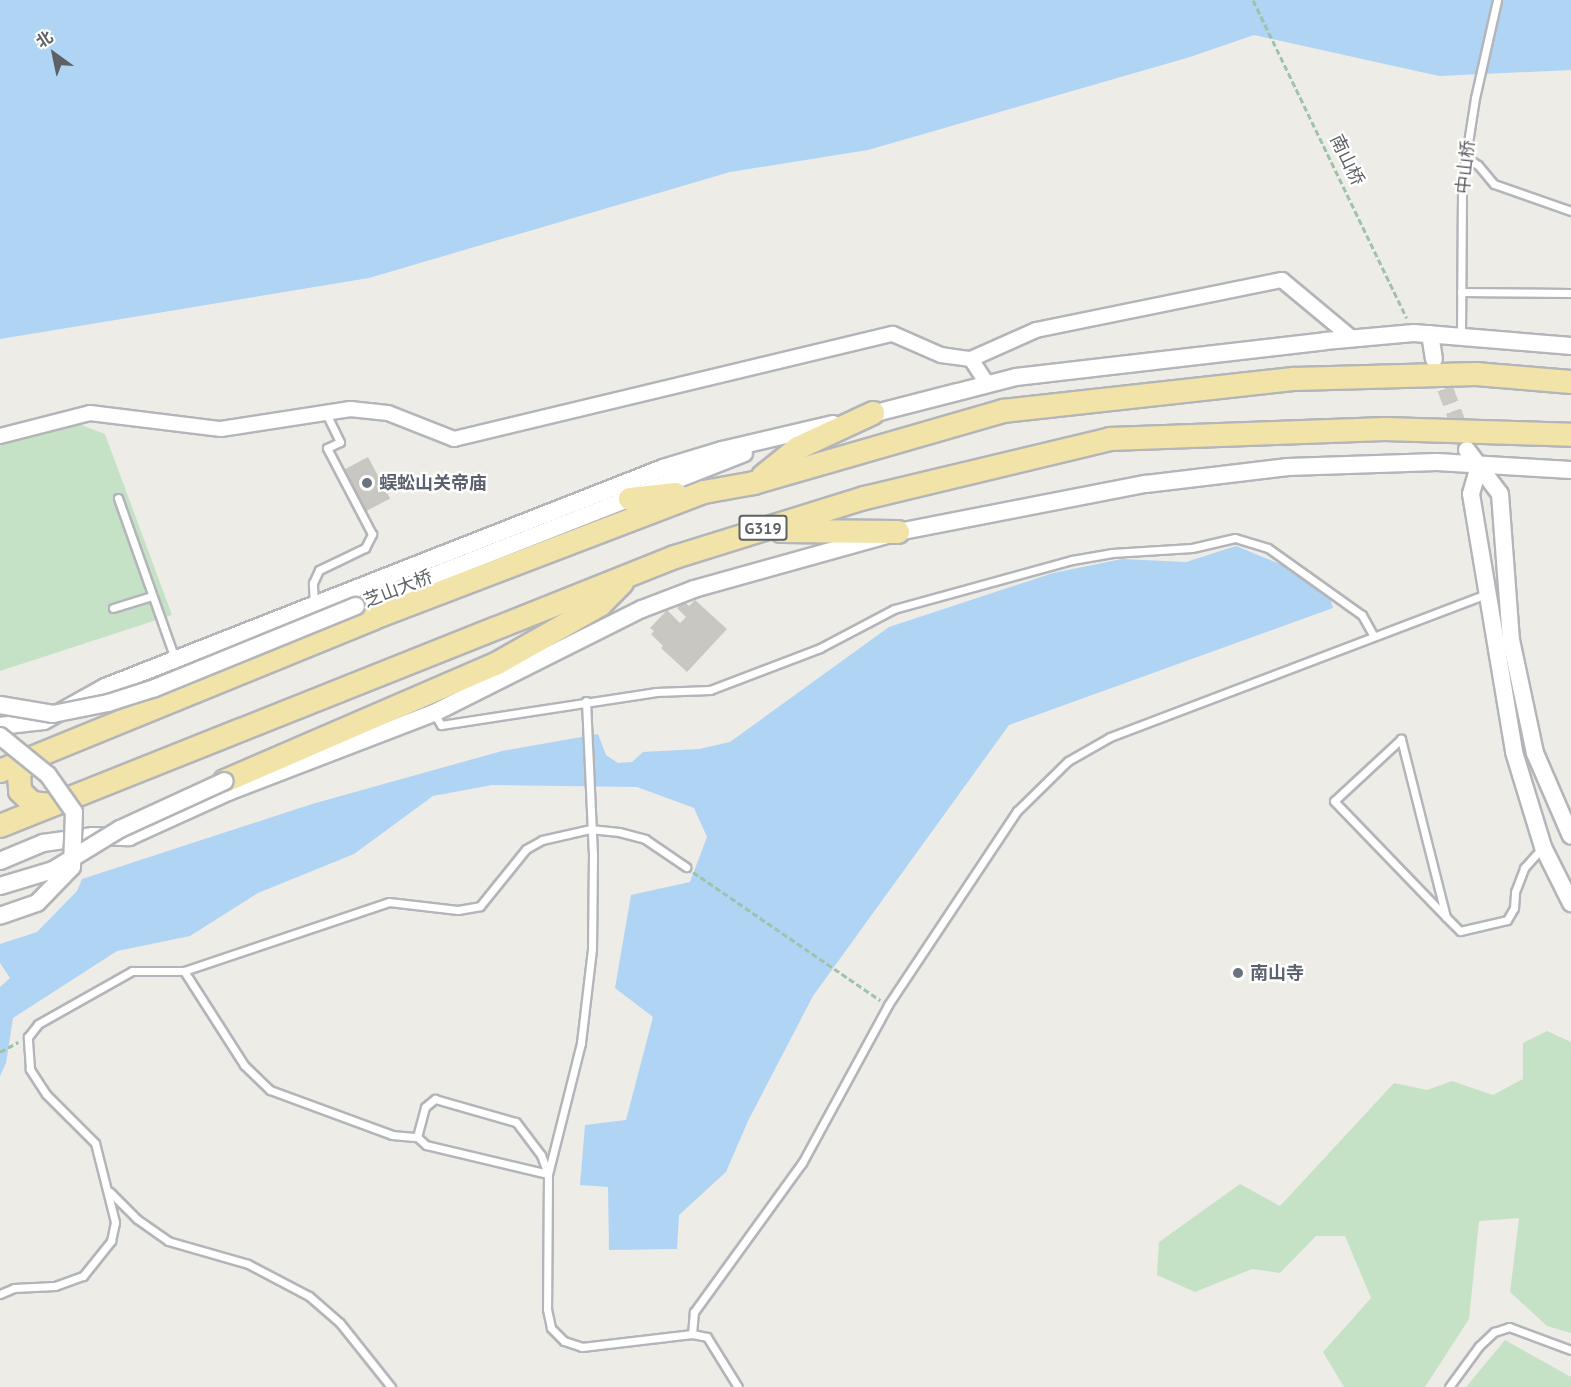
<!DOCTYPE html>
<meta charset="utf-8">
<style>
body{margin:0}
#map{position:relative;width:1571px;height:1387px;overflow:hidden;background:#eeece6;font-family:"PT Sans","Noto Sans SC",sans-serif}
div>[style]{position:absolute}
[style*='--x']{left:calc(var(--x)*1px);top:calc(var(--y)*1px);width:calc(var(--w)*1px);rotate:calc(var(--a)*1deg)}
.green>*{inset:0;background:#c6e2c6}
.water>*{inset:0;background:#b0d4f4}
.building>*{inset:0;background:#c9c7c2;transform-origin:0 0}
.tertiary-tunnel>*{height:16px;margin-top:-8px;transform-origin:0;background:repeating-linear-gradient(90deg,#cac9c6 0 16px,transparent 0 24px)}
.path>*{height:3px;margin-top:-1.5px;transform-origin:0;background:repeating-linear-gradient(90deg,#9fc2ab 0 6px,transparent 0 9px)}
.roads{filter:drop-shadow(2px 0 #b3b5b9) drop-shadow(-2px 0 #b3b5b9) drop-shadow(0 2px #b3b5b9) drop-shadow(0 -2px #b3b5b9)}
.service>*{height:7px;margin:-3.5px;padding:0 3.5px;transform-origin:3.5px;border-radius:3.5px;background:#fff}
.minor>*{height:14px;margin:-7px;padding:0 7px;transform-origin:7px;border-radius:7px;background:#fff}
.tertiary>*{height:16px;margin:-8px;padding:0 8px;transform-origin:8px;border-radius:8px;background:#fff}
.trunk>*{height:22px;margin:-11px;padding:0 11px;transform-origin:11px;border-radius:11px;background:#f2e4a8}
.bridges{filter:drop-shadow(2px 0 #b3b5b9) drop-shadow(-2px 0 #b3b5b9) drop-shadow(0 2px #b3b5b9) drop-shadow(0 -2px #b3b5b9)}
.tertiary-bridge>*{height:16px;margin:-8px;padding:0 8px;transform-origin:8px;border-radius:8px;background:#fff}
.dots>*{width:16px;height:16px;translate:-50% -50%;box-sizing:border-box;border:3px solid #fff;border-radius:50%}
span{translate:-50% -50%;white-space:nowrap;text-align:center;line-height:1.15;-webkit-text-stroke:4.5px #fff;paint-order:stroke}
.shield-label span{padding:2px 4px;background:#fff;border:2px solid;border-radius:4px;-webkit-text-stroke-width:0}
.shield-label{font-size:16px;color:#5d6064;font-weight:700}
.street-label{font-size:18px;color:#5d6064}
.worship-label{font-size:18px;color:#5b616d;font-weight:700}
.left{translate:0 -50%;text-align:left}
.north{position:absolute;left:24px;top:24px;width:60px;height:60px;-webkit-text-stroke:4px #fff;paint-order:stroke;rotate:327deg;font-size:16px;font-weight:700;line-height:24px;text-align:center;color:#5d6064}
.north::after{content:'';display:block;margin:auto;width:21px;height:27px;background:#5d6064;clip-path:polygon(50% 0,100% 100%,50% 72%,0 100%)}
</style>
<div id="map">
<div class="green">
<i style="clip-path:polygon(71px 421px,105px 434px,172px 615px,0 671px,0 445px)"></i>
<i style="clip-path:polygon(1547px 1031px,1571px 1042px,1571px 1333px,1547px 1326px,1510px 1292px,1519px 1218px,1479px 1221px,1469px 1319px,1425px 1387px,1344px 1387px,1323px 1352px,1371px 1298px,1345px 1236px,1316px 1236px,1280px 1273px,1252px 1269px,1195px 1292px,1157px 1275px,1159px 1242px,1240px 1184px,1280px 1206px,1394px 1083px,1427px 1090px,1452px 1081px,1493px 1095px,1523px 1079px,1523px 1043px)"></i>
<i style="clip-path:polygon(1505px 1340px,1571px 1377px,1571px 1387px,1466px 1387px)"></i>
</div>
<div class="water">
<i style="clip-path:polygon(0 0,1571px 0,1571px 70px,1439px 76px,1254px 35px,1190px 57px,868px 150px,730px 172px,369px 278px,0 339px)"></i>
<i style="clip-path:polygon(1236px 546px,1292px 569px,1330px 598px,1333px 608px,1009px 725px,813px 996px,748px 1121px,726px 1172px,679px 1215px,677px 1249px,609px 1250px,608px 1187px,580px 1185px,585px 1125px,626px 1120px,653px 1017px,615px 988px,631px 895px,690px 882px,707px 837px,694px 808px,637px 787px,492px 785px,433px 796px,354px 854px,258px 893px,190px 936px,117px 951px,13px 1018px,6px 1063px,0 1076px,0 987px,10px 978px,0 963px,0 944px,37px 932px,77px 891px,82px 879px,312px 804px,502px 751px,598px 734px,606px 755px,618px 763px,632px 762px,643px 752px,699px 749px,730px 742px,889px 627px,1053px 573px,1122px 559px,1186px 562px)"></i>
</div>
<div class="building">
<i style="left:368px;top:457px;width:47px;height:30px;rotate:62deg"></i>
<i style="clip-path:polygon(695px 600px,727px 629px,687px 672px,661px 648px,663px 646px,651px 634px,654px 631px,650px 628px,667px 610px,680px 623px,686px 617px,677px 608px,684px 601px,689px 606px)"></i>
</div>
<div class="tertiary-tunnel">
<i style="--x:1437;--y:366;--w:79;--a:70"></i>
</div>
<div class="path">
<i style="--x:1253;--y:0;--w:353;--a:64.2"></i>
<i style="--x:693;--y:872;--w:227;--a:34.4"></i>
<i style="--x:0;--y:1052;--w:21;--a:-29"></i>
</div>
<div class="roads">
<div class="service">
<i style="--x:1466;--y:157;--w:14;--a:34"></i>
<i style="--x:1478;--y:165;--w:25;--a:50"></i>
<i style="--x:1494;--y:184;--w:82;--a:19.3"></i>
<i style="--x:1461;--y:292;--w:110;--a:0.5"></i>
<i style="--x:1461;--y:336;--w:155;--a:-89.6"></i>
<i style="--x:1462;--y:181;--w:84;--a:-81.1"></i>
<i style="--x:1475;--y:98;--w:100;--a:-77.3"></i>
<i style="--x:118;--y:498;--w:171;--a:70.5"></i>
<i style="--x:314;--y:605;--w:22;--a:-93"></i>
<i style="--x:313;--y:583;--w:14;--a:-65"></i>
<i style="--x:319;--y:570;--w:51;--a:-25.6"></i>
<i style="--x:365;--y:548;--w:16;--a:-63"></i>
<i style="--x:372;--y:534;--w:97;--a:-117.6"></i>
<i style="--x:327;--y:448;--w:14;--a:-25"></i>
<i style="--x:340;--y:442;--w:32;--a:-116"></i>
<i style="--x:113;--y:608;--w:41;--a:-17.1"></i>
<i style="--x:586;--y:701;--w:153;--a:87.4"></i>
<i style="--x:593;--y:854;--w:95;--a:90.6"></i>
<i style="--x:592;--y:949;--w:95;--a:96.7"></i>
<i style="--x:581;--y:1043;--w:135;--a:104.1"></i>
<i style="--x:548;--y:1174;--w:135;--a:90.4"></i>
<i style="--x:547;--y:1309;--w:19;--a:78"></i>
<i style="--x:551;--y:1328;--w:18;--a:45"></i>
<i style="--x:564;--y:1341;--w:19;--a:18"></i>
<i style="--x:582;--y:1347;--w:111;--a:-6.7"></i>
<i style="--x:692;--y:1334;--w:15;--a:11"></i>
<i style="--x:707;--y:1337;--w:59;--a:58.2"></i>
<i style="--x:434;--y:713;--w:14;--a:60"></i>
<i style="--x:441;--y:725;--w:218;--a:-8.7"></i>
<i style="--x:656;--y:692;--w:54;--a:-2.1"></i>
<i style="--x:710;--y:690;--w:118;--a:-20.9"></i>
<i style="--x:820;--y:648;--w:84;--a:-27.8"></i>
<i style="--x:894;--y:609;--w:185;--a:-15.4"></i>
<i style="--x:1072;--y:560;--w:41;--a:-9.9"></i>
<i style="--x:1112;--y:553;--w:80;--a:-3.6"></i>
<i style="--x:1192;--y:548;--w:44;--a:-13.1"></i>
<i style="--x:1235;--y:538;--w:34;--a:17"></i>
<i style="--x:1268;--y:548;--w:115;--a:35.5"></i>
<i style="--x:1362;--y:615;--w:23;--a:61"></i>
<i style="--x:1446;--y:917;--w:184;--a:-104.2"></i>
<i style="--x:1401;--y:739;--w:91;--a:137.2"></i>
<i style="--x:1334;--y:801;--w:161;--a:46"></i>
<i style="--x:1446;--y:917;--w:20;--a:45"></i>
<i style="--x:1460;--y:931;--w:48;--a:-13.2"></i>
<i style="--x:1507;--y:920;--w:14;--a:-60"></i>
<i style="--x:1514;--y:908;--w:16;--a:-86"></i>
<i style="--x:1515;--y:892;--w:26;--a:-69"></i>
<i style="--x:1524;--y:868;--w:28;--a:-48"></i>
<i style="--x:184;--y:971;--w:112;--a:57.4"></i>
<i style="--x:244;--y:1065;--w:36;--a:44"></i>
<i style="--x:270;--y:1090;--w:130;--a:20.2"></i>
<i style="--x:392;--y:1135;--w:25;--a:5"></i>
<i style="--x:435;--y:1099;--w:84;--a:15.9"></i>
<i style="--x:516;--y:1122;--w:41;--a:52.9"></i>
<i style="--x:541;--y:1155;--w:20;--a:70"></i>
<i style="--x:548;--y:1174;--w:125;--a:-166.6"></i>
<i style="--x:426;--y:1145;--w:12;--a:-138"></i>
<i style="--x:417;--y:1137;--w:31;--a:-75"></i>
<i style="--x:425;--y:1107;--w:13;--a:-39"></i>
<i style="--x:110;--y:1192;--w:38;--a:45"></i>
<i style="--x:137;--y:1219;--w:38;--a:35"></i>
<i style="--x:168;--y:1241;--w:83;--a:16"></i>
<i style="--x:248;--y:1264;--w:69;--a:27.7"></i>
<i style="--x:309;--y:1296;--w:41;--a:41.1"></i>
<i style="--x:340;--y:1323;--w:82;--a:51.4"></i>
<i style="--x:0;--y:1294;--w:15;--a:-23"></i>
<i style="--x:14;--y:1288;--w:41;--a:-2.8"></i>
<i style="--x:55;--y:1286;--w:30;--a:-20"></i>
<i style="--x:83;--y:1276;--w:45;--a:-51.3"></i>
<i style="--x:111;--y:1241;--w:19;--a:-78"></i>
<i style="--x:115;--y:1222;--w:81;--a:-104.2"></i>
<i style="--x:95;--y:1143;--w:69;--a:-135"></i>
<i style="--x:46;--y:1094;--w:30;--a:-123"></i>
<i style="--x:30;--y:1069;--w:32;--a:-94"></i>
<i style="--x:28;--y:1037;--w:16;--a:-52"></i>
<i style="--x:38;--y:1024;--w:108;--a:-29.4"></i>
<i style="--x:132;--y:971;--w:52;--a:0"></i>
<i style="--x:184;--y:971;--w:216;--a:-18.6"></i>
<i style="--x:389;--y:902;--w:69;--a:6.6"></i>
<i style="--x:458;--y:910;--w:22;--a:-10"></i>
<i style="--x:480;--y:906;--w:73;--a:-51.1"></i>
<i style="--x:526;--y:849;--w:18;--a:-29"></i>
<i style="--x:542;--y:840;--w:49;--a:-12.9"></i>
<i style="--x:590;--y:829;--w:29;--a:6"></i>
<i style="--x:619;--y:832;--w:27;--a:15"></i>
<i style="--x:645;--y:839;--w:50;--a:34.3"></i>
<i style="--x:692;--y:1334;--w:22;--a:-85"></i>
<i style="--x:694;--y:1312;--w:184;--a:-54.1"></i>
<i style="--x:802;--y:1163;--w:180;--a:-61.4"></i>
<i style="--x:888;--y:1005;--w:233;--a:-56.4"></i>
<i style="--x:1017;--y:811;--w:71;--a:-44.4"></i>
<i style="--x:1068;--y:761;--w:48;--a:-29.7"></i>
<i style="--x:1110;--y:737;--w:402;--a:-20.8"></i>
<i style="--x:1449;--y:1387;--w:51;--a:-53.8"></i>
<i style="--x:1479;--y:1346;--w:21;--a:-43"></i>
<i style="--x:1494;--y:1332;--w:16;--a:-18"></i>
<i style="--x:1509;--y:1327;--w:66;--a:20.4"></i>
</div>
<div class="minor">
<i style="--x:971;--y:359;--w:30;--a:57"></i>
<i style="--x:0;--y:436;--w:93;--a:-14.3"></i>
<i style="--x:90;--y:413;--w:132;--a:7"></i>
<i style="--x:221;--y:429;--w:131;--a:-8.8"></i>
<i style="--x:350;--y:409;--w:38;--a:6"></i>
<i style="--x:388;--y:413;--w:71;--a:21.5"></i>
<i style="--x:454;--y:439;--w:451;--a:-13.5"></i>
<i style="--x:893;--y:334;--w:52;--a:23.6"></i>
<i style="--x:941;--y:355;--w:30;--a:8"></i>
<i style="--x:971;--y:359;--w:71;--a:-24"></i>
<i style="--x:1036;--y:330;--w:251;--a:-11.5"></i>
<i style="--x:1282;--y:280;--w:92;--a:39.7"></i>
</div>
<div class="tertiary">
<i style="--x:1430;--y:334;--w:25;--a:81"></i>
<i style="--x:864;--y:416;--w:157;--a:-14.4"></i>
<i style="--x:1016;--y:377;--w:311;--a:-6.6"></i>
<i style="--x:1325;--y:341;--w:89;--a:-5.1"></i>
<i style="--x:1414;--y:333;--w:158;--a:4.7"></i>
<i style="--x:1467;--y:450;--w:55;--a:53.1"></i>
<i style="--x:1500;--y:494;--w:146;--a:85.7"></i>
<i style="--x:1511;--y:640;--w:116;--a:78"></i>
<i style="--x:1535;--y:753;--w:90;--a:66.6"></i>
<i style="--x:1479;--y:466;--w:29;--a:106"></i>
<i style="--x:1471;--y:494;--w:262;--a:80.5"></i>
<i style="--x:1514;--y:752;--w:99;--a:73"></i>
<i style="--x:1543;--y:847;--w:63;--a:63.4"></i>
<i style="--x:356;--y:606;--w:417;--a:-21.5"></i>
<i style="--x:0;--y:726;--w:44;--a:-6.5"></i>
<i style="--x:44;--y:721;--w:70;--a:-29.1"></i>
<i style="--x:105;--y:687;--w:599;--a:-21.43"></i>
<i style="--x:663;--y:468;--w:62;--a:-17"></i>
<i style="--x:722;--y:450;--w:114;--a:-13.2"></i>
<i style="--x:0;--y:861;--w:47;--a:-22.7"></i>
<i style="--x:43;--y:843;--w:49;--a:-8.1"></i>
<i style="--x:92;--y:836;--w:37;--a:2"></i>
<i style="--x:129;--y:837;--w:109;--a:-24.4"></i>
<i style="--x:228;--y:792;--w:221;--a:-21"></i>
<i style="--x:434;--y:713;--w:233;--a:-26.6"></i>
<i style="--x:642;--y:609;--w:56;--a:-21"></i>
<i style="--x:694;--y:589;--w:212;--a:-15.6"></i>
<i style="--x:898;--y:532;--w:253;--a:-11"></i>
<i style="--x:1146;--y:484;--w:143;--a:-6.8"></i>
<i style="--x:1288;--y:467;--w:149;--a:-1.9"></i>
<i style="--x:1437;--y:462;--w:134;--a:3.4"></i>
</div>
<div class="trunk">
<i style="--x:763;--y:476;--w:45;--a:-38.7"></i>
<i style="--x:798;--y:448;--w:83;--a:-25"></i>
<i style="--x:630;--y:499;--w:46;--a:-6.2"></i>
<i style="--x:781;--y:531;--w:117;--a:0.5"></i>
<i style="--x:26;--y:761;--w:16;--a:117"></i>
<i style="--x:19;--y:775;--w:16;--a:86"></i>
<i style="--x:20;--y:791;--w:17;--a:45"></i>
<i style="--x:32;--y:803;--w:19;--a:6"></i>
<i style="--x:0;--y:771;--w:404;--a:-22.2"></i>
<i style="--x:374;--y:618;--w:353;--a:-20.9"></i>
<i style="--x:704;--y:492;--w:51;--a:-10.2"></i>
<i style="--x:754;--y:483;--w:259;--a:-16.1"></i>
<i style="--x:1003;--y:411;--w:294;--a:-6.3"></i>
<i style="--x:1295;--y:379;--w:181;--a:-1.6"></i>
<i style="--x:1476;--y:374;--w:95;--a:4.8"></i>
<i style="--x:225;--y:781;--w:295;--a:-23.4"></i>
<i style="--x:496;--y:664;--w:120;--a:-29.6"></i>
<i style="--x:600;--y:605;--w:31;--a:-45"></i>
<i style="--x:0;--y:826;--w:727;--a:-21.73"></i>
<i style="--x:675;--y:557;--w:199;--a:-17.3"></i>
<i style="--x:865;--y:498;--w:252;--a:-13.5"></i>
<i style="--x:1110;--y:439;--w:275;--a:-2.1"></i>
<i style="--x:1385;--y:429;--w:186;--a:1.8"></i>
</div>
</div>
<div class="bridges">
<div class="tertiary-bridge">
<i style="--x:0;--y:705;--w:54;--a:9.6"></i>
<i style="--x:53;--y:714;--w:56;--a:-11.3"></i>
<i style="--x:108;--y:703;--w:49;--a:-17.7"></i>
<i style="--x:155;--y:688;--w:217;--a:-22.2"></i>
<i style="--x:0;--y:736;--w:62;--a:39.1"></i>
<i style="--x:48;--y:775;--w:45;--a:54.9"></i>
<i style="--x:74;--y:812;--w:55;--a:92.1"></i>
<i style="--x:72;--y:867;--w:50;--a:134.2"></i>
<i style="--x:37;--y:903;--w:39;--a:161"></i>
<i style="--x:0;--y:886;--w:55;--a:-16.8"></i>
<i style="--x:53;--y:870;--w:79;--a:-31.5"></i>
<i style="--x:120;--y:829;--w:115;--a:-24.6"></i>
</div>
</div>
<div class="dots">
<i style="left:367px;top:483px;background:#6b7280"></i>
<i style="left:1238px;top:973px;background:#6b7280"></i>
</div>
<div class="shield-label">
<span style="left:763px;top:528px">G319</span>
</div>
<div class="street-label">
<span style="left:1347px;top:160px;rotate:64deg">南山桥</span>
<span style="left:1466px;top:167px;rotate:-84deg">中山桥</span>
<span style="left:398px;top:589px;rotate:-21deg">芝山大桥</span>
</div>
<div class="worship-label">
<span class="left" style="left:379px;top:483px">蜈蚣山关帝庙</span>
<span class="left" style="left:1250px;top:973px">南山寺</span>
</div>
<div class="north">北</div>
</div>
